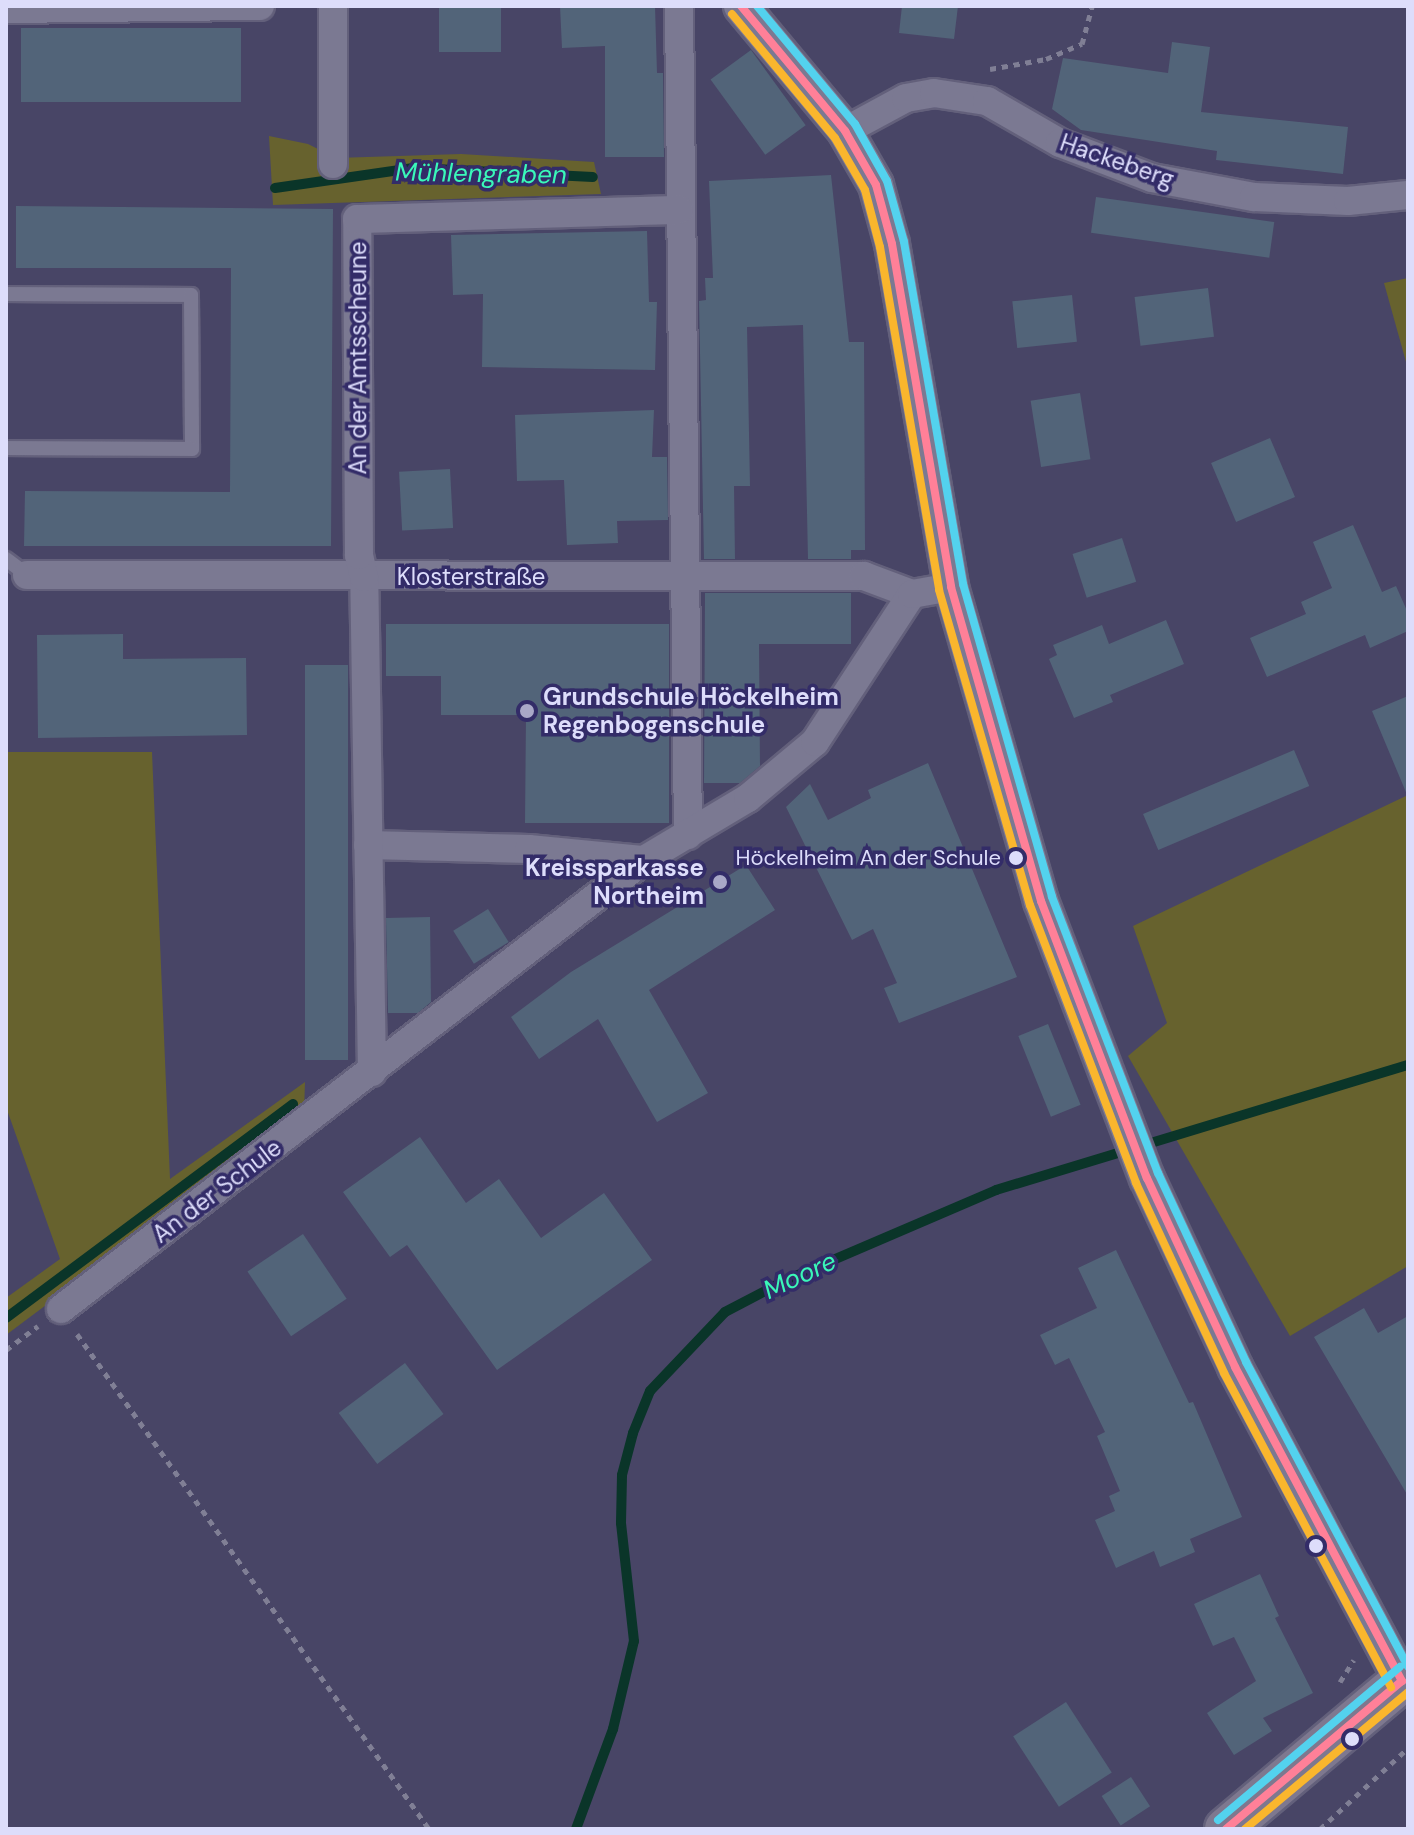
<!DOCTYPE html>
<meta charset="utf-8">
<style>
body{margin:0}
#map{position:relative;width:1414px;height:1835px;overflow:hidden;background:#484566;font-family:"DM Sans",sans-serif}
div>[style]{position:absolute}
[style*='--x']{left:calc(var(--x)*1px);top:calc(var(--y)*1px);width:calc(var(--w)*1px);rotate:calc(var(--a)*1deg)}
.green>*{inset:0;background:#67622e}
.stream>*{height:10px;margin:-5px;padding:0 5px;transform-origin:5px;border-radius:5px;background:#0a3529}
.building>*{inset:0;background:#526479;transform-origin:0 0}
.path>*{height:5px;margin-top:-2.5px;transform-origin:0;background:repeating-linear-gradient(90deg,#807f95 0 6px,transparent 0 12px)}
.roads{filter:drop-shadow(2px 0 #63607b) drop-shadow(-2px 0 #63607b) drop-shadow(0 2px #63607b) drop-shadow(0 -2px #63607b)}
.service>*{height:14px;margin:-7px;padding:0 7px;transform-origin:7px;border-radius:7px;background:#7b7992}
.minor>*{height:28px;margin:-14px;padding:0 14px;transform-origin:14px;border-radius:14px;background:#7b7992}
.tertiary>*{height:34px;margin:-17px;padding:0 17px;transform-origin:17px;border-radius:17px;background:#7b7992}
.primary>*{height:42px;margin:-21px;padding:0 21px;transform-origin:21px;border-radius:21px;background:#7e788f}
.bus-1>*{height:8px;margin:-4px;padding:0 4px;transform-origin:4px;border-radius:4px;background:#ff8098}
.bus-2>*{height:8px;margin:-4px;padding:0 4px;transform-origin:4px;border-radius:4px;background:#fab62d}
.bus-3>*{height:8px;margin:-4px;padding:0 4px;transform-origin:4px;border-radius:4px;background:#53d2ee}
.dots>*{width:22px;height:22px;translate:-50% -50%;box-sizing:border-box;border:4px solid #332c68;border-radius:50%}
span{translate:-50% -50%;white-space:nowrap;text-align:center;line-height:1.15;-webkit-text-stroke:7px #332c68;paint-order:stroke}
.bus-label{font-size:22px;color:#ddddfb}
.right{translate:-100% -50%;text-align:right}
.street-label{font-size:24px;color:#ddddfb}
.poi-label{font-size:24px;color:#ddddfb;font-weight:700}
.left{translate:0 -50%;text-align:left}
.water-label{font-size:26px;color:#3af8b9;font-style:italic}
.frame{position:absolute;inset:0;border:8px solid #ddddfb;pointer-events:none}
</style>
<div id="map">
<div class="green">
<i style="clip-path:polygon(269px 136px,308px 144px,336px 158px,461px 154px,594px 162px,601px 194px,273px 205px)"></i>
<i style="clip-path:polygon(1408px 278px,1408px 369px,1384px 283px)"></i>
<i style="clip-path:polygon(6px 752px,152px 752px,170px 1179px,305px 1082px,304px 1112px,6px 1335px,6px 1298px,60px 1259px,6px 1107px)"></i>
<i style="clip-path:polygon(1408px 795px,1408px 1266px,1290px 1336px,1128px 1056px,1167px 1023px,1133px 926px)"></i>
</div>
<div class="stream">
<i style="--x:275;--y:188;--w:140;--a:-8.2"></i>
<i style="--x:414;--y:168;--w:179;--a:2.9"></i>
<i style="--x:6;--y:1318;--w:358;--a:-36.7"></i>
<i style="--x:576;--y:1829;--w:107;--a:-69.7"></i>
<i style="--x:613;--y:1729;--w:90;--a:-76.6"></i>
<i style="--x:634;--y:1641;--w:119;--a:-96.3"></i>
<i style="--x:621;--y:1523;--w:48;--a:-88.8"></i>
<i style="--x:622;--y:1475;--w:43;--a:-75.3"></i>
<i style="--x:633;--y:1433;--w:45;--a:-68"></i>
<i style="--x:650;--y:1391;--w:109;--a:-46.5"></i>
<i style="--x:725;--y:1312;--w:67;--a:-27.7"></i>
<i style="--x:784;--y:1281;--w:231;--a:-23.2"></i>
<i style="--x:996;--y:1190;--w:431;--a:-16.9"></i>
</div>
<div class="building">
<i style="left:439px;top:6px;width:62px;height:46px"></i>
<i style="clip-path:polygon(560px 6px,655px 6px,657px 73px,663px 73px,664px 157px,605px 157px,605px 46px,562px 48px)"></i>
<i style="clip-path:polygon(902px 6px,958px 6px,954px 39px,899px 33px)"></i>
<i style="left:21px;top:28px;width:220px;height:74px"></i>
<i style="clip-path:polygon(1172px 42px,1210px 47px,1201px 112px,1348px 127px,1343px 174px,1216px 160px,1217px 151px,1081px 130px,1052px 109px,1063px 58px,1168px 73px)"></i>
<i style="left:751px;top:50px;width:93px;height:50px;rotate:54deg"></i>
<i style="clip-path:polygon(831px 175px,849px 342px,864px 342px,865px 550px,851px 550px,851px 559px,808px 559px,803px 325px,747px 327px,750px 486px,734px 486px,735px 559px,704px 559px,699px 301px,706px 300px,705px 278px,713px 278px,709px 181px)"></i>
<i style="left:1096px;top:197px;width:180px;height:36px;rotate:8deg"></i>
<i style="clip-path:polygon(16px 206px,333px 209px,331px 546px,24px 546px,25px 491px,230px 492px,231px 268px,16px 268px)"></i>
<i style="clip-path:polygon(647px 231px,649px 302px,657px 302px,655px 370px,482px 367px,483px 294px,453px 295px,451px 235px)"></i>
<i style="left:1208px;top:288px;width:49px;height:74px;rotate:83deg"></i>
<i style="left:1072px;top:295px;width:47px;height:60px;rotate:84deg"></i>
<i style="left:1080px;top:393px;width:67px;height:50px;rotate:81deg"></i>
<i style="clip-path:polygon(654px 410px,652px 457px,667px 457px,668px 520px,617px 521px,618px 543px,567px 545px,564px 480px,517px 481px,515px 415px)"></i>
<i style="left:1270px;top:438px;width:64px;height:64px;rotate:67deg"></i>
<i style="left:450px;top:469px;width:59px;height:51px;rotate:87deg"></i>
<i style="clip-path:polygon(1353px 525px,1382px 592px,1396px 586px,1408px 613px,1408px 631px,1370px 648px,1365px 635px,1267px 677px,1250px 638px,1306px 614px,1301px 602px,1332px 588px,1313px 542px)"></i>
<i style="left:1122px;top:538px;width:46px;height:52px;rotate:72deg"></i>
<i style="clip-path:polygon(705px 593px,851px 593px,851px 644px,759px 644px,760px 766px,740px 783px,704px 783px)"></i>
<i style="clip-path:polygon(1166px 620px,1184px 664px,1110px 695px,1113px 702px,1074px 718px,1049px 659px,1057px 655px,1053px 645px,1102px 625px,1109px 644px)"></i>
<i style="clip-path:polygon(386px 624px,669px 624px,669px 823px,525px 823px,526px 715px,441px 715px,441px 676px,386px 676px)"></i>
<i style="clip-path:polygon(123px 634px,123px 659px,246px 658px,247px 735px,38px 738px,37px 635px)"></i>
<i style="left:305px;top:665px;width:43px;height:395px"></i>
<i style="clip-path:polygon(1408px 696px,1408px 797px,1372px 711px)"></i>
<i style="left:1294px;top:750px;width:39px;height:164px;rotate:67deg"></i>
<i style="clip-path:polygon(928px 763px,1017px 977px,899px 1023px,884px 988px,897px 983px,873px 929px,852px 940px,786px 807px,810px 784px,828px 820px,871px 798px,868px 790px)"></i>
<i style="clip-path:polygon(746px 865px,775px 910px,649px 990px,708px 1093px,657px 1122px,598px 1019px,539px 1059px,511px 1017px,571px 972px)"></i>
<i style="left:488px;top:909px;width:39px;height:41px;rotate:58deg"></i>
<i style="clip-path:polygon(430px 917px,431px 1002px,418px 1013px,388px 1013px,386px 918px)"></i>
<i style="left:1048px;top:1024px;width:87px;height:32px;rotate:68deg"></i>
<i style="clip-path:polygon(420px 1137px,466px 1203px,499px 1179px,541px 1238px,604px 1193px,652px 1260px,497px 1370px,407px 1245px,390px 1257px,343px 1192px)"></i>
<i style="left:303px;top:1234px;width:78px;height:67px;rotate:56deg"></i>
<i style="clip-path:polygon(1116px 1250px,1189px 1403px,1193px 1402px,1242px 1517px,1190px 1539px,1195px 1552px,1160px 1567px,1154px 1551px,1116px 1568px,1095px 1520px,1115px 1511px,1109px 1496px,1120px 1491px,1097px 1436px,1105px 1432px,1069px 1358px,1055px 1365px,1040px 1335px,1097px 1308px,1078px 1268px)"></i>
<i style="clip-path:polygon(1364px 1308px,1378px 1333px,1408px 1316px,1408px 1496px,1314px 1337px)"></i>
<i style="left:405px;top:1363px;width:64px;height:83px;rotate:53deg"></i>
<i style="clip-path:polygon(1260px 1574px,1279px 1616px,1275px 1618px,1313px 1693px,1263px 1718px,1272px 1731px,1234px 1755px,1207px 1713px,1256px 1681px,1234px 1637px,1213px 1646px,1194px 1604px)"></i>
<i style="left:1066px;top:1702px;width:84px;height:63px;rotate:57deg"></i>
<i style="left:1131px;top:1777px;width:35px;height:35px;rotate:57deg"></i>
</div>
<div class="path">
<i style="--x:990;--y:69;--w:57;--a:-10.1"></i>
<i style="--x:1046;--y:59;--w:39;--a:-23"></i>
<i style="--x:1082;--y:44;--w:39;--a:-75"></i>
<i style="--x:77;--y:1334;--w:607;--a:54.58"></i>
<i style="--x:6;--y:1350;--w:40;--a:-37"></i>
<i style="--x:1340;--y:1682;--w:26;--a:-58"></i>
<i style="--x:1320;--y:1829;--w:120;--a:-42.6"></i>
</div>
<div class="roads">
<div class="service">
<i style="--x:6;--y:294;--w:185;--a:0.3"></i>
<i style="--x:191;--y:295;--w:154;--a:89.6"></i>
<i style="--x:192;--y:449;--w:186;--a:-179.7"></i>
<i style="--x:6;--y:559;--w:26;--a:37"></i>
</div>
<div class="minor">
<i style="--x:679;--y:6;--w:829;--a:89.38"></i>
<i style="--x:6;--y:9;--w:254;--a:-0.7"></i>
<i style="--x:845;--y:131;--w:69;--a:-28.4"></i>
<i style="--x:906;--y:98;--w:28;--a:-10"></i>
<i style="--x:934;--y:93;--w:54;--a:8.6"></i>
<i style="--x:987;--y:101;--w:84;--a:29.9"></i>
<i style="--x:1060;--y:143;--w:98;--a:20.8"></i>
<i style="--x:1152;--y:178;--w:104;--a:10.6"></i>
<i style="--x:1254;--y:197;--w:94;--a:2.4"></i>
<i style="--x:1348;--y:201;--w:60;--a:-5.7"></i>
<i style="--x:333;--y:164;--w:158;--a:-90"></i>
<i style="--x:27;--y:575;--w:837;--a:0.07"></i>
<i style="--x:864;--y:576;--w:51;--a:20.6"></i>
<i style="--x:368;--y:845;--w:161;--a:1.4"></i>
<i style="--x:529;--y:849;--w:116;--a:5.5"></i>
<i style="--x:372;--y:1072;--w:495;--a:-90.9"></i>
<i style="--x:364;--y:577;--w:23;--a:-103"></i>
<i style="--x:359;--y:555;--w:336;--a:-90.3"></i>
<i style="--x:357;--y:219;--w:322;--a:-1.6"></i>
<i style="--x:61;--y:1309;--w:736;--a:-37.6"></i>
<i style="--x:644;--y:860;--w:121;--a:-30.8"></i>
<i style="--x:748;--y:798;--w:87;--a:-39.9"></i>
<i style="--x:815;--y:742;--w:177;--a:-56.8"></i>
<i style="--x:912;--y:594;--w:40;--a:-10"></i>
</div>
<div class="tertiary">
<i style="--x:741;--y:6;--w:163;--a:50.2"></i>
<i style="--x:845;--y:131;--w:62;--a:60.1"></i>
<i style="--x:876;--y:185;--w:61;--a:74.8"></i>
<i style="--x:892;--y:244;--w:348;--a:80.2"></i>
<i style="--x:951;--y:587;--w:327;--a:74"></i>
<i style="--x:1041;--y:901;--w:297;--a:69.1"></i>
<i style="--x:1147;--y:1178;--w:208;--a:65"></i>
<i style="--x:1235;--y:1367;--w:356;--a:62"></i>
</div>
<div class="primary">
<i style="--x:1226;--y:1829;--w:238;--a:-40.1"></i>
</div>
</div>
<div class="bus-1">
<i style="--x:741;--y:6;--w:163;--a:50.2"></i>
<i style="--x:845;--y:131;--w:62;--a:60.1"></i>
<i style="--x:876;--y:185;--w:61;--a:74.8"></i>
<i style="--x:892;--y:244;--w:348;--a:80.2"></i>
<i style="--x:951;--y:587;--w:327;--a:74"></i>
<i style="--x:1041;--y:901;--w:297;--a:69.1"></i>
<i style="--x:1147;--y:1178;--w:208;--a:65"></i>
<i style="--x:1235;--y:1367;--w:356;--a:62"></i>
<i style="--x:1226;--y:1829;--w:230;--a:-40.1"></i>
</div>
<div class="bus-2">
<i style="--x:732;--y:14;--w:161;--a:50.3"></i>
<i style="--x:835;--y:138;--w:60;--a:60"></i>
<i style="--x:865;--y:190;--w:59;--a:75.3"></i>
<i style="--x:880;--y:247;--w:348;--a:80.2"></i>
<i style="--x:939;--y:590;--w:328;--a:73.9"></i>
<i style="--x:1030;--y:905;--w:298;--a:69.1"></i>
<i style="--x:1136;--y:1183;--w:209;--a:65.1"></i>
<i style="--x:1224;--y:1373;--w:356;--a:62"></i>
<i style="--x:1245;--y:1829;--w:213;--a:-40"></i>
</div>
<div class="bus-3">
<i style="--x:757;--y:6;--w:153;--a:50.3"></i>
<i style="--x:855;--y:124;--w:65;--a:60.7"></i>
<i style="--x:887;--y:181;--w:63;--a:74.4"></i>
<i style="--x:904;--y:242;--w:347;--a:80.2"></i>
<i style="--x:963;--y:584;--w:325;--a:74.1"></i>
<i style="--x:1052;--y:897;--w:296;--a:69"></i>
<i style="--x:1158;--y:1173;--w:208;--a:65"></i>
<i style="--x:1246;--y:1362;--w:345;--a:62"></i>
<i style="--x:1218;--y:1820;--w:238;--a:-40.1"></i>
</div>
<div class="dots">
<i style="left:527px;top:711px;background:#a9a8c7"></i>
<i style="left:1016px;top:858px;background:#ddddfb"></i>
<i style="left:720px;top:882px;background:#a9a8c7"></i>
<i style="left:1316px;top:1546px;background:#ddddfb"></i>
<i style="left:1352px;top:1739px;background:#ddddfb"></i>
</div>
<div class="bus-label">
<span class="right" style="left:1001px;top:858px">Höckelheim An der Schule</span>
</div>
<div class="street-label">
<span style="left:1117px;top:161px;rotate:19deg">Hackeberg</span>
<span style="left:358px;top:358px;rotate:-90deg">An der Amtsscheune</span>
<span style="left:471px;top:577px">Klosterstraße</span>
<span style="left:217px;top:1191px;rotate:-37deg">An der Schule</span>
</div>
<div class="poi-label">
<span class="left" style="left:543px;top:711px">Grundschule Höckelheim<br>Regenbogenschule</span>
<span class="right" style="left:704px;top:882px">Kreissparkasse<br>Northeim</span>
</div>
<div class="water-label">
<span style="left:481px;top:174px;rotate:1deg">Mühlengraben</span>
<span style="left:800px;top:1276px;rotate:-25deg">Moore</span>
</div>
<div class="frame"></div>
</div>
